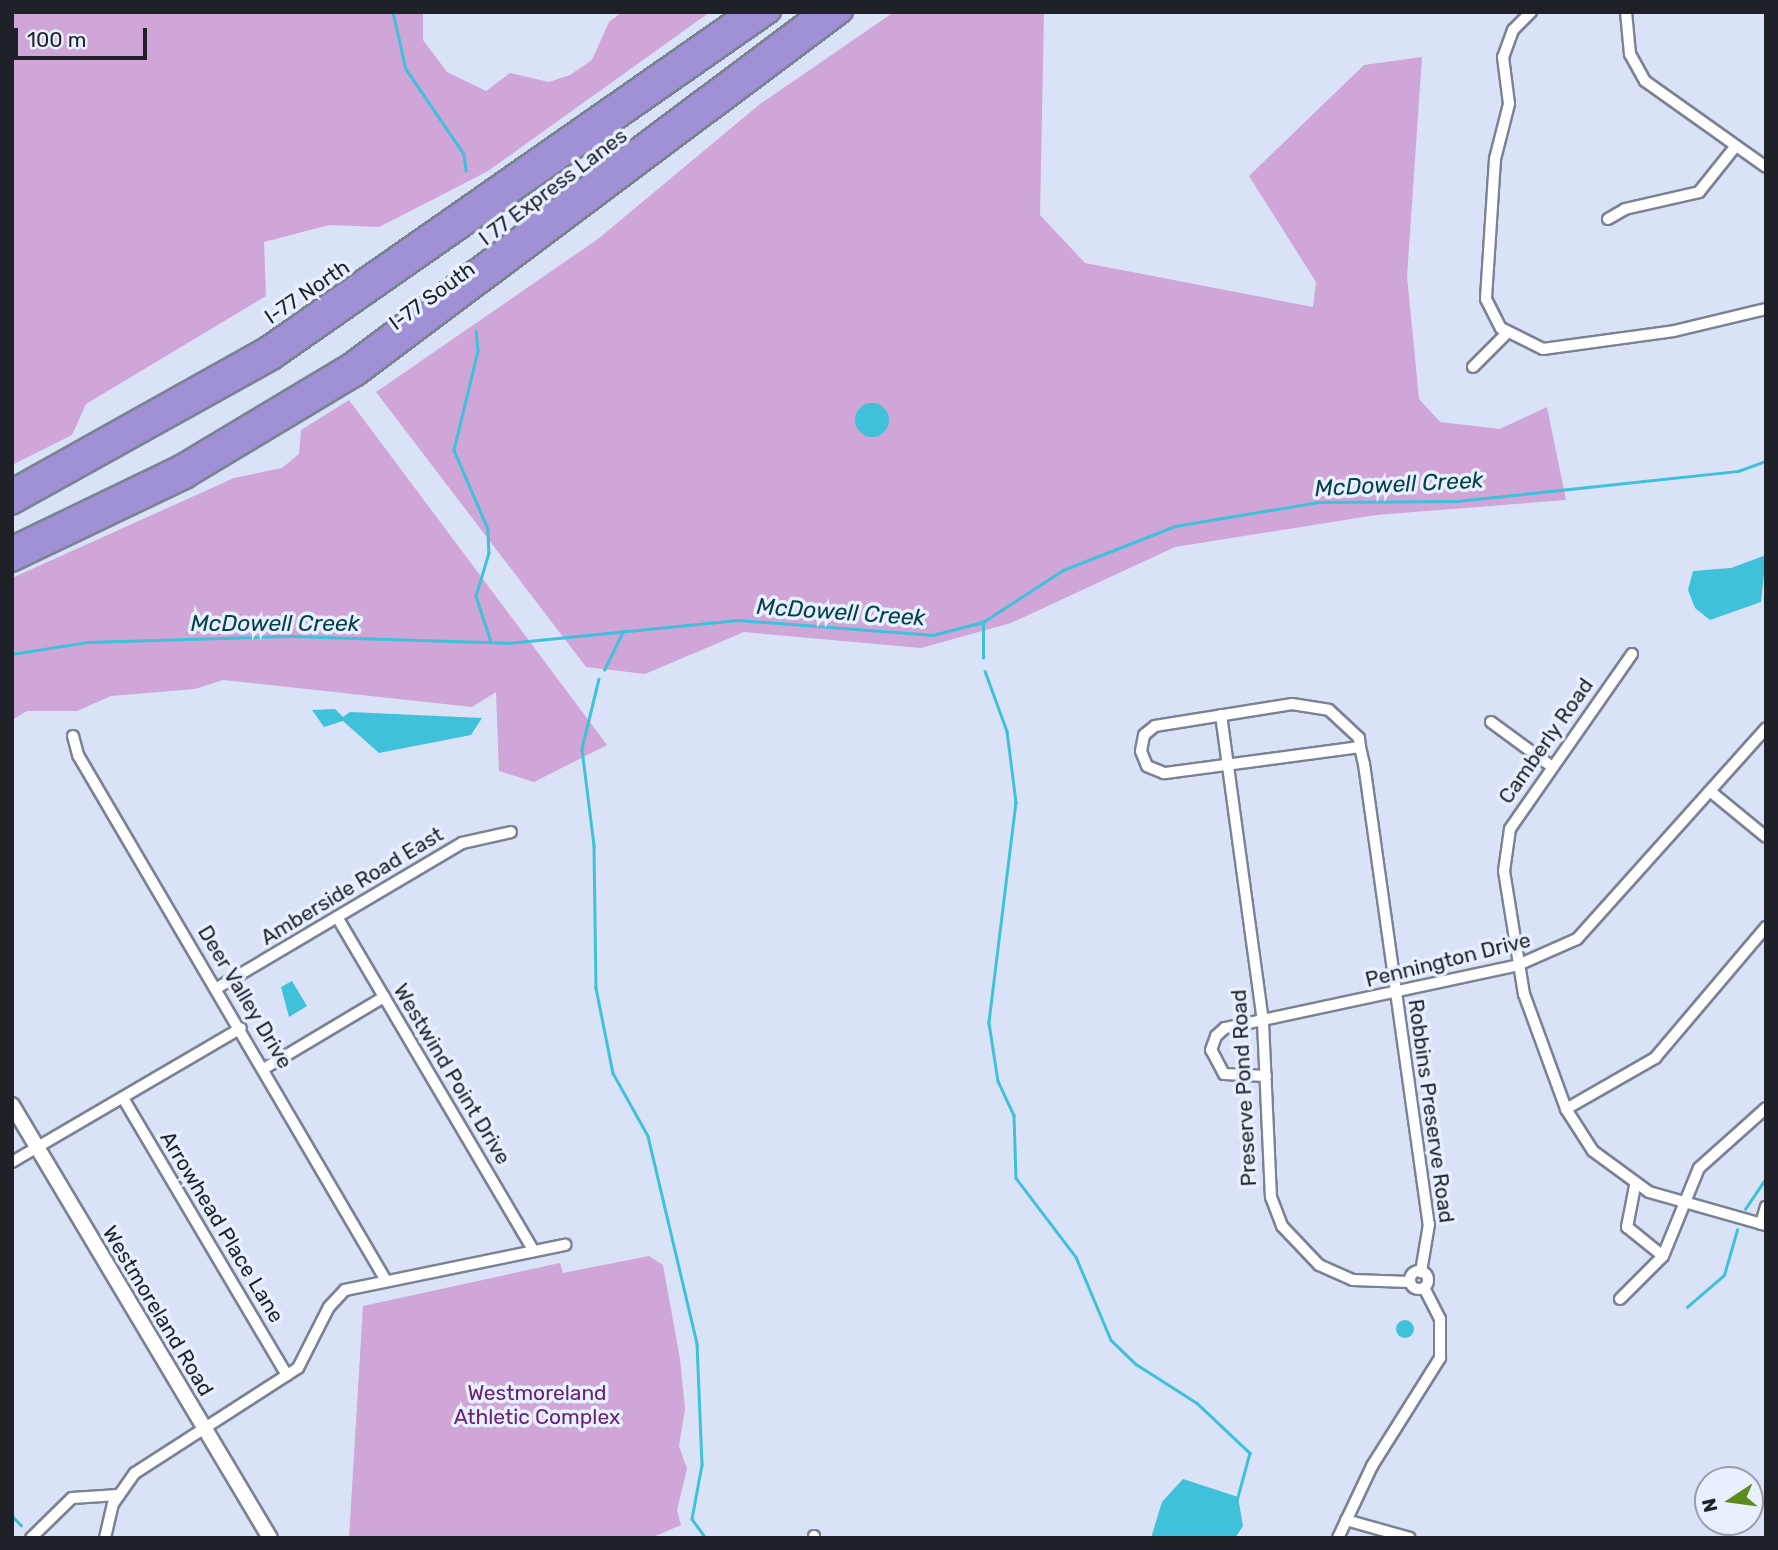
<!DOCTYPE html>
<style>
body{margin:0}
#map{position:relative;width:1778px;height:1550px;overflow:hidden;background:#d9e2f6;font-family:Rubik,sans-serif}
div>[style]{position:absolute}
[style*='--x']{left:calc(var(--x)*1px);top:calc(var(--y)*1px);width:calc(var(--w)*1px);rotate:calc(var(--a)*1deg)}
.green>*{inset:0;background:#d0a5d7}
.water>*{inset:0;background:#3ec1d9}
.round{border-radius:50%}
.stream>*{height:2.5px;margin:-1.25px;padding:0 1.25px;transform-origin:1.25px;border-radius:1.25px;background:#3ec1d9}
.roads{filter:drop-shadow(2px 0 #7b8294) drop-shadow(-2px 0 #7b8294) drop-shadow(0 2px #7b8294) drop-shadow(0 -2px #7b8294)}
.street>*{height:10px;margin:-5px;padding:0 5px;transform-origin:5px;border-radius:5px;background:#fff}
.street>.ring{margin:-5px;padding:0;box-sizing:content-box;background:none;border:10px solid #fff;border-radius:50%}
.secondary>*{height:14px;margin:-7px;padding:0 7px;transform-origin:7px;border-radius:7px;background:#fff}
.highway>*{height:18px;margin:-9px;padding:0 9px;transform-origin:9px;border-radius:9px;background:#a090d5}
span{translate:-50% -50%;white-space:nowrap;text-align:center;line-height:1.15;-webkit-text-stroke:7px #e8efff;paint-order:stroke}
.street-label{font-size:21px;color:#1e2128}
.park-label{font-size:21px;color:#682274}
.water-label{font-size:23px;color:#05414b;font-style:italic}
.frame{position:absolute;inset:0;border:14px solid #1e2128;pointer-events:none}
.north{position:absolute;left:1694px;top:1466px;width:70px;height:70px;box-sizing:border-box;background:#e8efff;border:2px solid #979da9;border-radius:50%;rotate:257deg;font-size:19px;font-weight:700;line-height:28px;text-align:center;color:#1e2128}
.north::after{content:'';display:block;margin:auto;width:24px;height:32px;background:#5b8a1d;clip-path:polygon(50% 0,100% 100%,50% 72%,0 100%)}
.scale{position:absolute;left:14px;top:28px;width:133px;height:32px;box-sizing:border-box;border:4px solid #1e2128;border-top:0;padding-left:9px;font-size:21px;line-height:24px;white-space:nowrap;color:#1e2128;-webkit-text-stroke:5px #e8efff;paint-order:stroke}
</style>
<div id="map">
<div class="green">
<i style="clip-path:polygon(12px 12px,423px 12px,423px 40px,447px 72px,486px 91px,510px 73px,549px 82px,570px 75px,592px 60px,609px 22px,622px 12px,710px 12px,488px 171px,434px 199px,379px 227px,329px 225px,264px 242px,266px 296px,86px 404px,72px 435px,12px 465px)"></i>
<i style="clip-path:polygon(894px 12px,1044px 12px,1040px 215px,1085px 263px,1313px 307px,1316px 282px,1249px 176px,1364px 65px,1422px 57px,1407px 276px,1419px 399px,1440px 422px,1500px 429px,1547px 407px,1566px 500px,1376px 515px,1175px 547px,1011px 623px,921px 648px,744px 632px,645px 674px,586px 667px,376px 392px,598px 239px,760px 104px)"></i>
<i style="clip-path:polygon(349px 400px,607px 745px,534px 782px,499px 771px,496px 692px,472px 707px,223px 680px,195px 689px,111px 696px,77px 711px,27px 711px,12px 720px,12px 578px,234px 478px,282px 468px,299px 454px,301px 430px)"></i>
<i style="clip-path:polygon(649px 1256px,663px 1265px,680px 1359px,685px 1409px,679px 1446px,687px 1469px,677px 1510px,681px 1525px,651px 1538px,349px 1538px,363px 1306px,560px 1263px,563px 1273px)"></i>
</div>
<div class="water">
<i class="round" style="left:855px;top:403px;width:34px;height:34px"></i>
<i style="clip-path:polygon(1766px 555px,1761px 602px,1710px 620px,1695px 608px,1688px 590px,1693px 571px,1731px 568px)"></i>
<i style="clip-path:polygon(335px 709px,343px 717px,350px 712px,482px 718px,471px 735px,379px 753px,343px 721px,324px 727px,312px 710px)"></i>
<i style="clip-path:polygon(292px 981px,307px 1006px,289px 1017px,281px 987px)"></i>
<i class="round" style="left:1396px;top:1320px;width:18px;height:18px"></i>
<i style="clip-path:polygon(1183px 1479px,1238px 1497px,1243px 1526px,1235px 1538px,1151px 1538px,1162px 1502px)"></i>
</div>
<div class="stream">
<i style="--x:393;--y:12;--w:58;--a:77.2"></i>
<i style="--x:406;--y:69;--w:103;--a:55.7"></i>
<i style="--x:464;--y:154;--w:17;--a:83"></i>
<i style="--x:476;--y:331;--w:20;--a:84"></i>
<i style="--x:478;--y:351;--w:102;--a:103.6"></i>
<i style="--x:454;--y:450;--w:86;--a:66.7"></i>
<i style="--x:488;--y:529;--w:24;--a:88"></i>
<i style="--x:489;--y:553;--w:45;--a:106.8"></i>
<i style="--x:476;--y:596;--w:48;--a:71.9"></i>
<i style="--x:12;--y:654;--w:77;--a:-9"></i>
<i style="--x:88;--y:642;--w:202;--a:-1.7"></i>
<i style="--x:290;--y:636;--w:218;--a:1.8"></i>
<i style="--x:508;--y:643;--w:231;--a:-5.7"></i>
<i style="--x:738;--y:620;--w:196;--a:4.4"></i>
<i style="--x:933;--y:635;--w:52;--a:-14.6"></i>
<i style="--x:983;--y:622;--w:95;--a:-33"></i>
<i style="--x:1063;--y:570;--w:120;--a:-21.4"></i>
<i style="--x:1175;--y:526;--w:145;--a:-9.5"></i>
<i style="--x:1318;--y:502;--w:139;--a:-0.4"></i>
<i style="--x:1457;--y:501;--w:283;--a:-6.1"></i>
<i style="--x:1738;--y:471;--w:30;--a:-20"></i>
<i style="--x:983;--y:658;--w:36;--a:-90"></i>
<i style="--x:604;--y:670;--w:43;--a:-64"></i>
<i style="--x:985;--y:671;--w:64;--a:69.9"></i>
<i style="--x:1007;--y:731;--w:72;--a:82.8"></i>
<i style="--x:1016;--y:802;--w:223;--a:97"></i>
<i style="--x:989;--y:1023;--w:59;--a:81.2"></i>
<i style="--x:998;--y:1081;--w:38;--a:65"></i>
<i style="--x:1014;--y:1115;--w:63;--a:88.2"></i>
<i style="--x:1016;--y:1178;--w:99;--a:52.8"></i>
<i style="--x:1076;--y:1257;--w:90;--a:67.1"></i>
<i style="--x:1111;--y:1340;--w:35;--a:44"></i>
<i style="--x:1136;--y:1364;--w:72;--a:32.6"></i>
<i style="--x:1197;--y:1403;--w:73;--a:43.3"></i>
<i style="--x:1250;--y:1453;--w:50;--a:105.2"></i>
<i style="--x:599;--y:679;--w:72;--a:103.7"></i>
<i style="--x:582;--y:749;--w:98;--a:82.9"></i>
<i style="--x:594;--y:846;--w:142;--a:89.2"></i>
<i style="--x:596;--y:988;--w:87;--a:78.7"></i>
<i style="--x:613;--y:1073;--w:72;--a:60.9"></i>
<i style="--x:648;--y:1136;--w:214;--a:76.7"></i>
<i style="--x:697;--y:1344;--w:121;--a:87.6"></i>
<i style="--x:702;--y:1465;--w:55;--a:100.5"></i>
<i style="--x:692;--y:1519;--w:24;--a:54"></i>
<i style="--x:1745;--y:1209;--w:37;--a:-56"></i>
<i style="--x:1687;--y:1307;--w:49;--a:-40.9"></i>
<i style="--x:1724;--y:1275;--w:47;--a:-73.9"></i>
<i style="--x:12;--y:1516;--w:13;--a:45"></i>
</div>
<div class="roads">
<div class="street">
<i style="--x:1531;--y:12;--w:25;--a:135"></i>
<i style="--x:1513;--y:30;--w:29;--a:110"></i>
<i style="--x:1503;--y:57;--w:47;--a:82.7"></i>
<i style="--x:1509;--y:104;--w:57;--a:104.3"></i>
<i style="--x:1495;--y:159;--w:140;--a:93.7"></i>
<i style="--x:1486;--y:299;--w:33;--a:63"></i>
<i style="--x:1501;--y:328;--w:47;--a:26.6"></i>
<i style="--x:1543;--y:349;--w:132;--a:-7.8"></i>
<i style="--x:1674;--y:331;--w:95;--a:-13.4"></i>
<i style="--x:1626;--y:12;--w:42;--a:84.6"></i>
<i style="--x:1630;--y:54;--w:31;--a:61"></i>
<i style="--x:1645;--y:81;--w:148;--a:35.4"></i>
<i style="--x:1608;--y:219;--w:20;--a:-30"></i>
<i style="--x:1625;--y:209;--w:76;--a:-12.9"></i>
<i style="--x:1699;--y:192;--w:58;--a:-51.3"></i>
<i style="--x:1473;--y:367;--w:47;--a:-45"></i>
<i style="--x:1632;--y:654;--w:213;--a:124.9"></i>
<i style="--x:1510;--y:829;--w:42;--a:98.1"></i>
<i style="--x:1504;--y:871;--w:125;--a:80.8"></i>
<i style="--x:1524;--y:994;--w:122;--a:69.9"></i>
<i style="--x:1566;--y:1109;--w:50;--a:57.3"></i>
<i style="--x:1593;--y:1151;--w:69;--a:36.2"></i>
<i style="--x:1649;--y:1192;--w:122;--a:15.8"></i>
<i style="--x:1221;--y:715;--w:310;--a:82.2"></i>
<i style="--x:1263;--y:1022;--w:175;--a:87.4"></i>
<i style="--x:1271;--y:1197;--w:31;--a:69"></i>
<i style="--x:1282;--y:1226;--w:54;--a:46.5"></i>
<i style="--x:1319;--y:1265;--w:37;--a:24"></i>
<i style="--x:1353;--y:1280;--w:57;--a:2"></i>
<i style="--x:1491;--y:722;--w:74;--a:36.3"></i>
<i style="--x:73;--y:736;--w:20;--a:75"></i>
<i style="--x:78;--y:755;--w:607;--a:59.63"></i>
<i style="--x:1360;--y:747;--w:198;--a:172.4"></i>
<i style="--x:1164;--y:773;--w:18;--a:-158"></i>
<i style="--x:1147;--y:766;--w:16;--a:-112"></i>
<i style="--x:1141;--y:751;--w:16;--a:-79"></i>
<i style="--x:1144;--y:735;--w:14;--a:-39"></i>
<i style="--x:1155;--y:726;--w:139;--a:-9.1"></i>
<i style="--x:1292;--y:704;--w:37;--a:9"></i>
<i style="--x:1329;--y:710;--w:41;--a:43"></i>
<i style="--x:1359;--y:738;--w:9;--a:84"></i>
<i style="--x:1360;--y:747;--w:17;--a:77"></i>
<i style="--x:1364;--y:764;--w:465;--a:82"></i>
<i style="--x:1429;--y:1224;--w:49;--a:99.5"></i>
<i style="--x:1710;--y:791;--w:72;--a:39.4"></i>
<i style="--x:337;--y:917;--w:388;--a:59.5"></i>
<i style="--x:217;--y:988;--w:285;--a:-30.6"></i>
<i style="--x:462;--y:843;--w:50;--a:-12.7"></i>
<i style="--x:265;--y:1068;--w:139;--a:-30.8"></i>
<i style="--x:1266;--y:1076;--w:42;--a:-177.3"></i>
<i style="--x:1224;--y:1074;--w:27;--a:-118"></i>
<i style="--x:1211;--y:1050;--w:15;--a:-70"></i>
<i style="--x:1216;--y:1036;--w:12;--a:-42"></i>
<i style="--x:1225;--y:1028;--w:300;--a:-12.1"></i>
<i style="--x:1518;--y:965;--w:64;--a:-23.8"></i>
<i style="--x:1577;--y:939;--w:283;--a:-48.1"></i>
<i style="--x:123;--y:1098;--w:322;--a:59.4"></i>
<i style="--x:1566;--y:1109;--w:103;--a:-29.8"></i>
<i style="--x:1655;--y:1058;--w:172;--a:-49.7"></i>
<i style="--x:12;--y:1162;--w:265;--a:-30.3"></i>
<i style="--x:1635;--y:1186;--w:42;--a:101"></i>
<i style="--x:1627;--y:1227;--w:46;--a:38.9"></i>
<i style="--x:1761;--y:1224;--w:18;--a:-74"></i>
<i class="ring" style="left:1410px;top:1271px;width:8px;height:8px"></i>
<i style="--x:1620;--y:1299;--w:61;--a:-45"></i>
<i style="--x:1663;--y:1256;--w:95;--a:-67.8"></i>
<i style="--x:1699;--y:1168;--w:90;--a:-41.8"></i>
<i style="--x:1346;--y:1520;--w:66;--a:15.7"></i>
<i style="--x:814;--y:1536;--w:2;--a:90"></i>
<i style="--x:31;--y:1538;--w:57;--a:-44.3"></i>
<i style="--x:72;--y:1498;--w:46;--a:-3.7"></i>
<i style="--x:105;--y:1538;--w:35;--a:-77"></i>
<i style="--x:113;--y:1504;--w:38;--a:-55"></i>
<i style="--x:135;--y:1473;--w:194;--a:-32.8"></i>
<i style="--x:298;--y:1368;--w:68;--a:-63.1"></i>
<i style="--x:329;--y:1307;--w:23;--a:-47"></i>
<i style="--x:345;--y:1290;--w:225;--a:-11.6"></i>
<i style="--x:1338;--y:1538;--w:80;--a:-64.7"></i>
<i style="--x:1372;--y:1466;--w:128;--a:-57.8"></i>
<i style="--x:1440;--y:1358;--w:39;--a:-90"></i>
<i style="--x:1440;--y:1319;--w:35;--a:-117"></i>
</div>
<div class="secondary">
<i style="--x:12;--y:1105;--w:504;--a:59.21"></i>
</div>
<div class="highway">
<i style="--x:12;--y:489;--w:291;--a:-29.2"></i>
<i style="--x:266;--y:347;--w:585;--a:-34.91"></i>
<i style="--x:12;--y:505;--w:300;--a:-29.1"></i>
<i style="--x:274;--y:359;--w:606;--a:-34.92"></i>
<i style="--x:12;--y:546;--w:187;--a:-25.7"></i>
<i style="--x:180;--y:465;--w:197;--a:-30.9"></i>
<i style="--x:349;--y:364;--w:587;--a:-36.83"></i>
<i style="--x:12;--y:562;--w:194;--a:-25.6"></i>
<i style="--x:187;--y:478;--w:198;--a:-31"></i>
<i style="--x:357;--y:376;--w:607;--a:-36.83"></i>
</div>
</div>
<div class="street-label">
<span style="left:553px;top:187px;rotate:-37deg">I 77 Express Lanes</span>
<span style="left:307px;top:292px;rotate:-34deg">I-77 North</span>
<span style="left:432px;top:296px;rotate:-36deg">I-77 South</span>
<span style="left:1546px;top:741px;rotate:-55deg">Camberly Road</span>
<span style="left:352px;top:886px;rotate:-31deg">Amberside Road East</span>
<span style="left:1448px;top:960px;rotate:-14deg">Pennington Drive</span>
<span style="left:245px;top:997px;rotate:59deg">Deer Valley Drive</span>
<span style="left:452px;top:1074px;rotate:59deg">Westwind Point Drive</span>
<span style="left:1244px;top:1088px;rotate:-93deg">Preserve Pond Road</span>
<span style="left:1431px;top:1111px;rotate:82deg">Robbins Preserve Road</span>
<span style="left:222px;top:1227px;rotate:59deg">Arrowhead Place Lane</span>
<span style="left:158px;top:1311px;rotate:59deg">Westmoreland Road</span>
</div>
<div class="park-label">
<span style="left:537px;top:1405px">Westmoreland<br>Athletic Complex</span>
</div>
<div class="water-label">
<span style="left:1399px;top:484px;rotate:-3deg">McDowell Creek</span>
<span style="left:841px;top:612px;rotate:4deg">McDowell Creek</span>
<span style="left:275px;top:623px">McDowell Creek</span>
</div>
<div class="frame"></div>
<div class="north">N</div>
<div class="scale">100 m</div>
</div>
